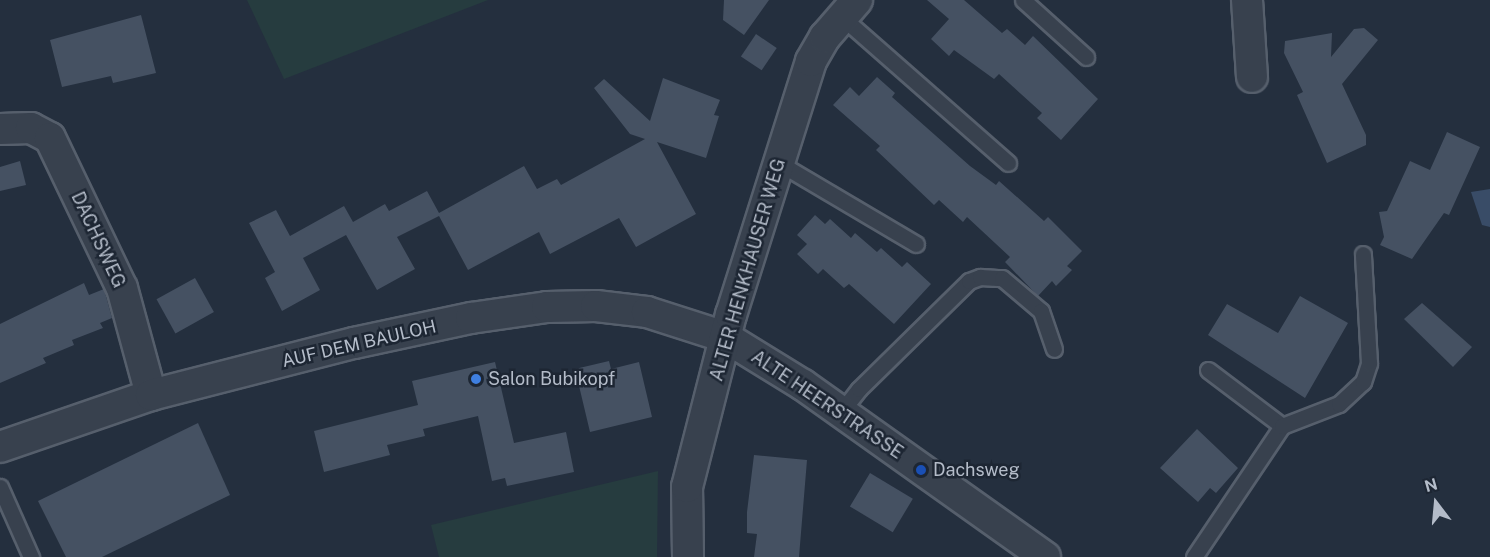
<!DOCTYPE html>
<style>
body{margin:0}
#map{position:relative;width:1490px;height:557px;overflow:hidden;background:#242f3e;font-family:"Public Sans",sans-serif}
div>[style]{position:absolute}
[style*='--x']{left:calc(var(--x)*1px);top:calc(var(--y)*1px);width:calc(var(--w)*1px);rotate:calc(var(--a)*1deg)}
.green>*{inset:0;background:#263c3f}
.water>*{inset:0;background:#394c67}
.building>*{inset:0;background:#455162;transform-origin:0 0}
.roads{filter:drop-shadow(2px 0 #565f6c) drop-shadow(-2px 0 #565f6c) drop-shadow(0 2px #565f6c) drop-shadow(0 -2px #565f6c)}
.service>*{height:15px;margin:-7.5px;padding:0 7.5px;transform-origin:7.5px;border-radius:7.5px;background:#38414e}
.minor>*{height:30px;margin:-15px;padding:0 15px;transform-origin:15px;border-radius:15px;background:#38414e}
.dots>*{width:16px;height:16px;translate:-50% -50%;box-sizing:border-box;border:3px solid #1d2633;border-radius:50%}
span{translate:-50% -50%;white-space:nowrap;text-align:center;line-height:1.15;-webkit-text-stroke:5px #1d2633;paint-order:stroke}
.street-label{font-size:18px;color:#b4bcc9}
.poi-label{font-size:18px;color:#b4bcc9}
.left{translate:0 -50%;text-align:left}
.north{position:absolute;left:1406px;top:473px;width:60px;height:60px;-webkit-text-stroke:4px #1d2633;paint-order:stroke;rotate:344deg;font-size:16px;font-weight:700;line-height:24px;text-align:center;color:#b4bcc9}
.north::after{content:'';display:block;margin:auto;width:21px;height:27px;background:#b4bcc9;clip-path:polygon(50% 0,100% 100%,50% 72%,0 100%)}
</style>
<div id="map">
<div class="green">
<i style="clip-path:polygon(247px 0,488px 0,284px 79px)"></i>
<i style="clip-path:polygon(658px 471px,657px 557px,439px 557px,431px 525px)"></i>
</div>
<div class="water">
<i style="clip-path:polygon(1490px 189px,1490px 227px,1482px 225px,1471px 192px)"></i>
</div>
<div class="building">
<i style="clip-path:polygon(724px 0,769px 0,744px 35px,723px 20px)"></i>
<i style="clip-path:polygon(927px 0,964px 0,1002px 33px,1007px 29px,1025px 45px,1033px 36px,1098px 99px,1061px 140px,1037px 118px,1042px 113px,999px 74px,994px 79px,954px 50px,949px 56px,931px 39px,949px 19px)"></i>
<i style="clip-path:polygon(141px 15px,156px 73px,113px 83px,111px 76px,62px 87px,50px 40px)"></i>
<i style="clip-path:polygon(1364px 28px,1378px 40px,1342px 84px,1366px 135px,1366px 145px,1327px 163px,1297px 95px,1303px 92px,1284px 53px,1285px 41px,1332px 33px,1331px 57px,1354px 29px)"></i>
<i style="left:756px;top:34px;width:25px;height:27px;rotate:34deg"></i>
<i style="clip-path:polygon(877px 77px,895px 93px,892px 97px,970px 166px,996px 185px,999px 181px,1044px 221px,1048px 217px,1082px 251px,1067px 266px,1072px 270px,1056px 286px,1052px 281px,1038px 296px,1005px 262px,1010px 257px,967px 217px,963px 222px,939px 200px,934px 205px,876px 150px,880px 146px,833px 105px,850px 87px,859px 96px)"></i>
<i style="clip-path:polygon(663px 78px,720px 100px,714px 115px,719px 116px,706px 158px,657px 142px,696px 214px,636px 247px,619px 218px,550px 254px,539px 232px,468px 270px,439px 216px,397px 237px,415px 269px,377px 290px,346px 235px,303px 258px,320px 290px,282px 311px,265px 278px,275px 272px,249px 223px,276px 210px,290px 236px,344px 206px,353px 222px,385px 204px,389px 211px,427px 191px,439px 213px,524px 166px,537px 189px,557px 179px,561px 185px,645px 139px,630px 134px,594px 88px,604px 79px,650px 121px)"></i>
<i style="clip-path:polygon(1447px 132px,1480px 147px,1449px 215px,1444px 213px,1412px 259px,1380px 245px,1384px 237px,1379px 212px,1387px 211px,1410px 161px,1430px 170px)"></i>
<i style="clip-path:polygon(20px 161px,26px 185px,0 191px,0 167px)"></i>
<i style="clip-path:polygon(815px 215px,825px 224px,830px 219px,851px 238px,855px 233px,877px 252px,881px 248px,902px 267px,907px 262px,931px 284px,894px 324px,849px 284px,844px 288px,823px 269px,818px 274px,797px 254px,807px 244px,797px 235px)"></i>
<i style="left:195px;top:278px;width:39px;height:44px;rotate:61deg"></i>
<i style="clip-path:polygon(84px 283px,89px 295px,104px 289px,112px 318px,100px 323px,103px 328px,72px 340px,74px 345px,43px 358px,46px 363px,0 383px,0 324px)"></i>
<i style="clip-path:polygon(1300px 296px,1348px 323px,1305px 398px,1208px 335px,1227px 304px,1278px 333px)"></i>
<i style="clip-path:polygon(1422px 303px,1472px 347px,1453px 367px,1404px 319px)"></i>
<i style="clip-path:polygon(609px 361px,611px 369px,639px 362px,652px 417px,590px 432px,575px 369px)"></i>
<i style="clip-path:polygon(495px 362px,514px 443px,566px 432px,574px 472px,507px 486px,505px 478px,492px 481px,478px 416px,423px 429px,425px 436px,387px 445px,390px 455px,324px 472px,314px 431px,418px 405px,412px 381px)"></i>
<i style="clip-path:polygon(198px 423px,230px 495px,102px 557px,66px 557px,38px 501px)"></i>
<i style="clip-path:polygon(1197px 429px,1238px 468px,1216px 493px,1210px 488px,1198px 502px,1160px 468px)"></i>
<i style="clip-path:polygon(754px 455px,807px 460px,799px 557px,754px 557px,757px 534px,747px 533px,747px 512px)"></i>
<i style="left:870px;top:473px;width:50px;height:39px;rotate:31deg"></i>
</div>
<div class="roads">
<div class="service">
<i style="--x:1023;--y:0;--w:85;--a:42.1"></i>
<i style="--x:842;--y:17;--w:221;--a:41.3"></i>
<i style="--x:779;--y:163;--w:159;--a:30.6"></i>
<i style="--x:1208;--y:370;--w:93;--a:37.1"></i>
<i style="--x:841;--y:412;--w:29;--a:-52"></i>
<i style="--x:859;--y:389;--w:154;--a:-44.5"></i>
<i style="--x:969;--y:281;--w:12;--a:-20"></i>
<i style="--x:980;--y:277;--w:22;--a:3"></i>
<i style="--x:1002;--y:278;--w:51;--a:40.2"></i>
<i style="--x:1041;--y:311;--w:40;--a:71.1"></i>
<i style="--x:0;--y:487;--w:77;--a:66.1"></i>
<i style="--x:1194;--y:557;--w:158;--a:-56.1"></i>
<i style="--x:1282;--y:426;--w:61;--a:-21.1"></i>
<i style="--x:1339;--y:404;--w:33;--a:-43"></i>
<i style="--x:1363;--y:382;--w:20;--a:-72"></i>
<i style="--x:1369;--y:363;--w:109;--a:-93.2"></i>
</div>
<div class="minor">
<i style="--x:1247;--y:0;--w:77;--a:86.3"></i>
<i style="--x:0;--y:129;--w:31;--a:-2"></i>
<i style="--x:31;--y:128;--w:21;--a:28"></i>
<i style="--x:50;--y:138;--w:166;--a:64.4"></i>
<i style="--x:122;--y:288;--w:111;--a:74.8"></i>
<i style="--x:0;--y:447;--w:160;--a:-19"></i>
<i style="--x:151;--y:395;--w:210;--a:-14.4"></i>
<i style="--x:354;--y:343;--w:120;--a:-12.1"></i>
<i style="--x:471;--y:318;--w:77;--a:-8.2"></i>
<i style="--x:547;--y:307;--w:49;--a:-1.2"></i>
<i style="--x:596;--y:306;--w:51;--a:6.7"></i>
<i style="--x:647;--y:312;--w:82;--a:17.8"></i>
<i style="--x:725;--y:337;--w:92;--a:31.6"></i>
<i style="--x:803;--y:385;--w:297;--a:35.4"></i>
<i style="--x:688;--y:557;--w:70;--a:-90.8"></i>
<i style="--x:687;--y:487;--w:178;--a:-75.7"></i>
<i style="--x:731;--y:315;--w:266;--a:-72.5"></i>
<i style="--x:811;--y:61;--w:28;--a:-60"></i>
<i style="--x:825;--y:37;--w:49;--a:-49.1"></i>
</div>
</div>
<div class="dots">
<i style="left:476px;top:379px;background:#3f7fe0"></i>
<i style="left:921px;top:470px;background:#1a4fb4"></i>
</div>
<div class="street-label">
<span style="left:98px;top:240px;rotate:65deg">DACHSWEG</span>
<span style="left:748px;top:270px;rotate:-74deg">ALTER HENKHAUSER WEG</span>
<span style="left:359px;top:344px;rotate:-13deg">AUF DEM BAULOH</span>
<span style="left:827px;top:405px;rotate:34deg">ALTE HEERSTRASSE</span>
</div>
<div class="poi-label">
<span class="left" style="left:488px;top:379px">Salon Bubikopf</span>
<span class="left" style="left:933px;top:470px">Dachsweg</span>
</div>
<div class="north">N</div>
</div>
